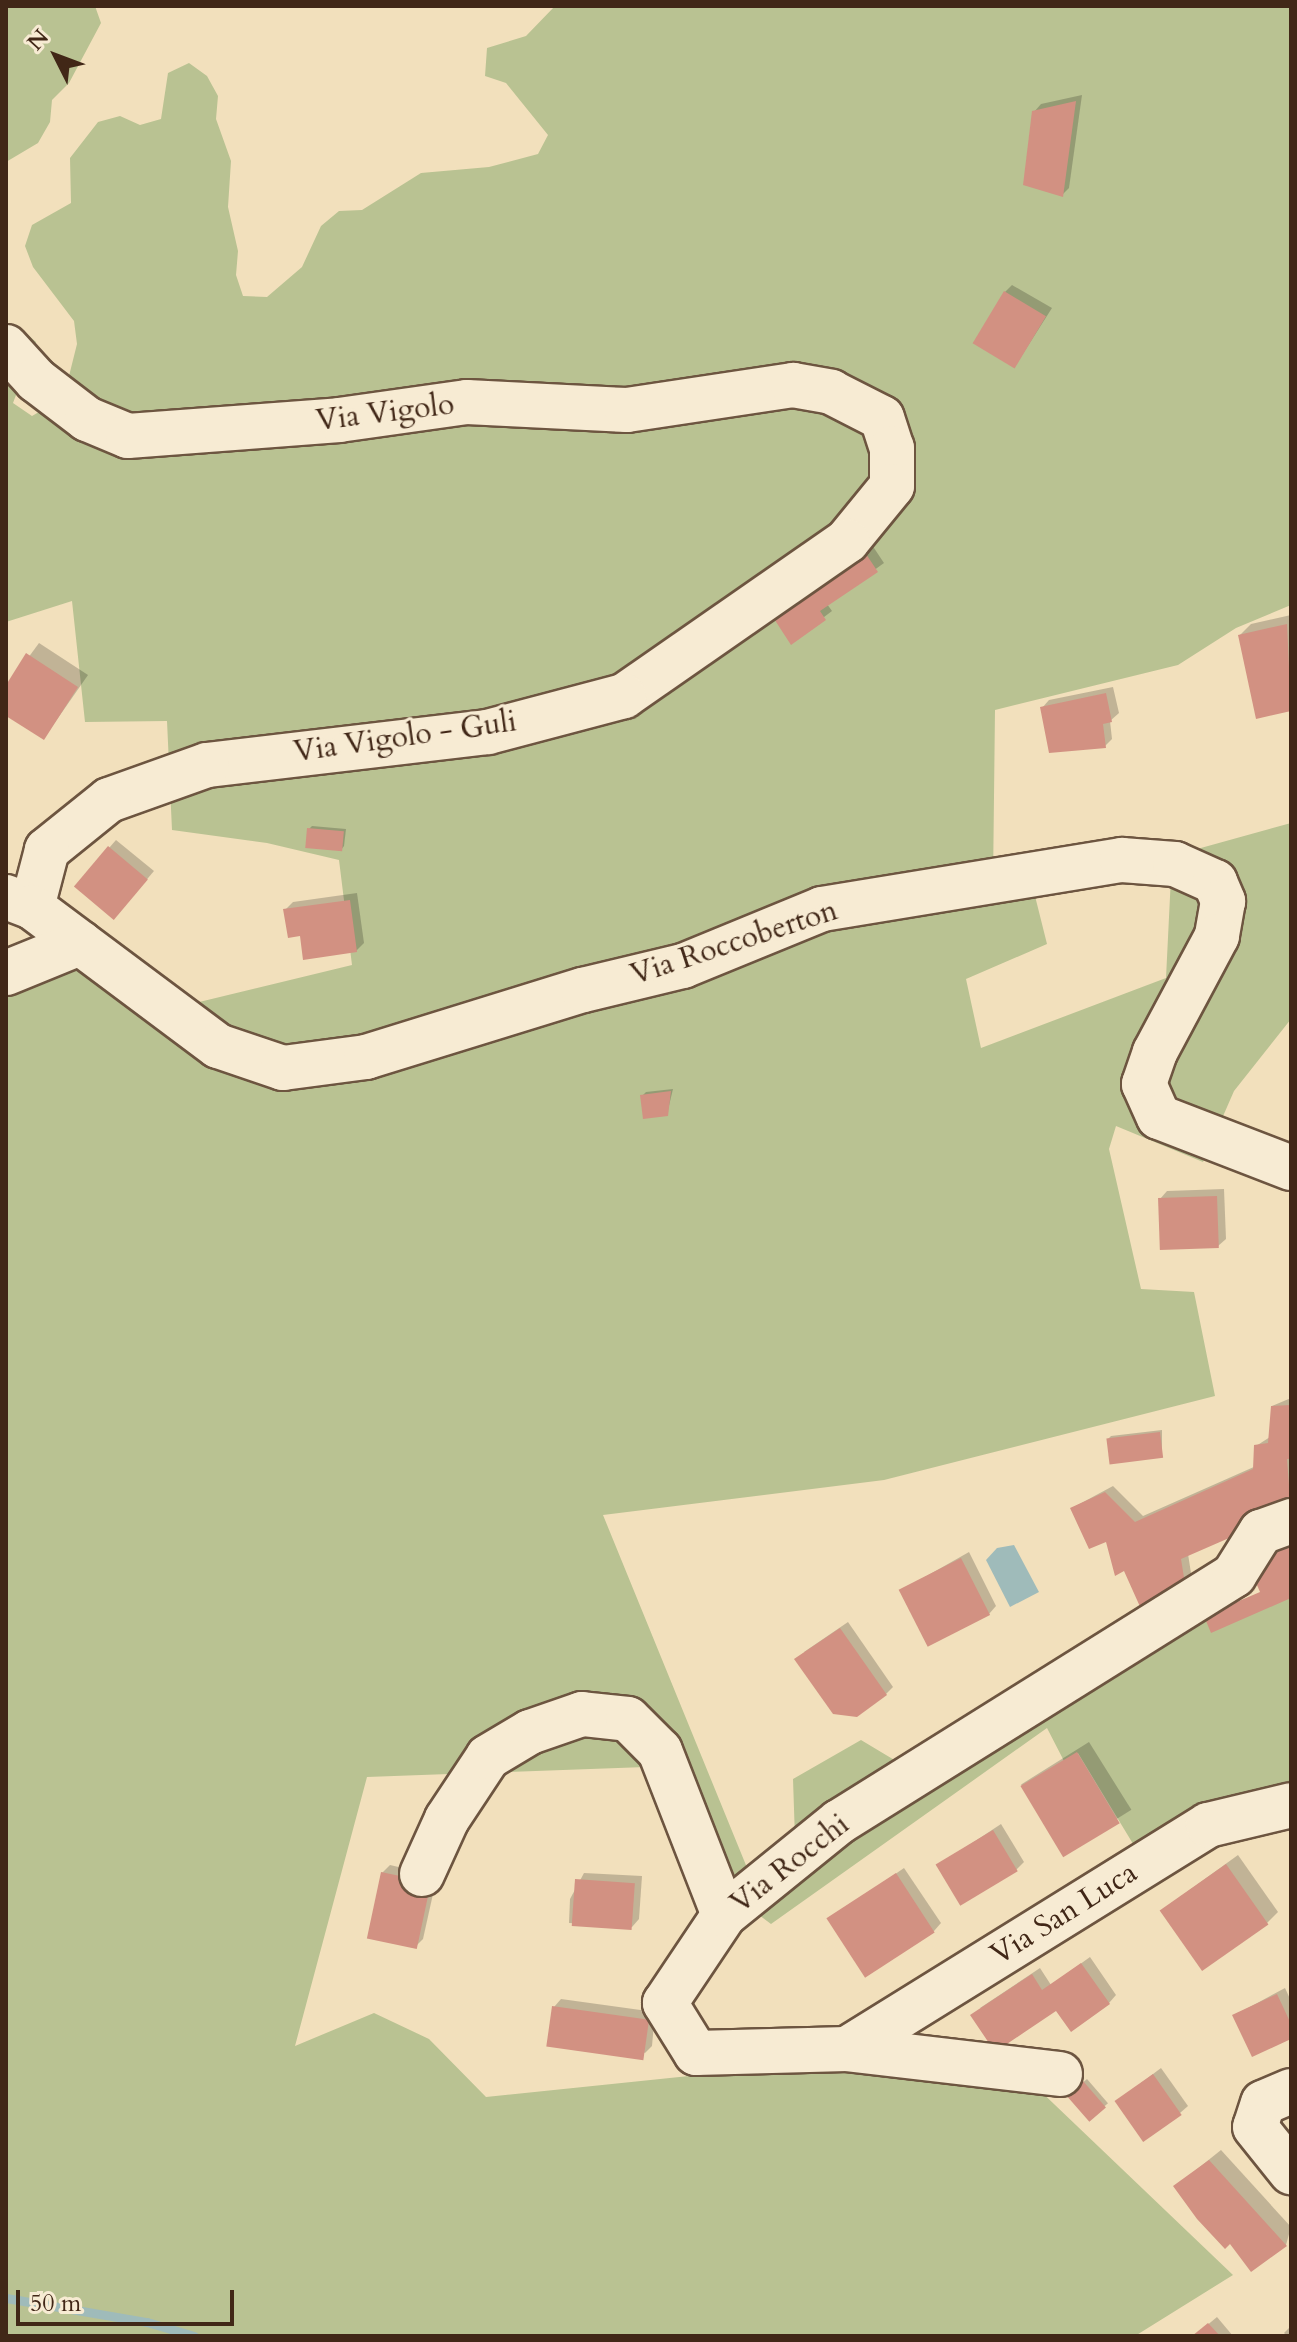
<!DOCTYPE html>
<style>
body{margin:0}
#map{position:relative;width:1297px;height:2342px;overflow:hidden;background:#f2e0bc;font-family:Cardo,serif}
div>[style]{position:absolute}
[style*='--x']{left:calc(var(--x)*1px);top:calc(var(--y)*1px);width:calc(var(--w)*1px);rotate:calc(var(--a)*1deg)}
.green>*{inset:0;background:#b9c292}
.water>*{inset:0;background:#9fbbba}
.shadow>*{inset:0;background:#0003;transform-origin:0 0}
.stream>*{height:9px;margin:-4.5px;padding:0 4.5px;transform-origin:4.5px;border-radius:4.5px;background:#9fbbba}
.building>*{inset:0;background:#d29182;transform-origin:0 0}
.roads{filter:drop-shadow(2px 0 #6d5540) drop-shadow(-2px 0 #6d5540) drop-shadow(0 2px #6d5540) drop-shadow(0 -2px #6d5540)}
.minor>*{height:44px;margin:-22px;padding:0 22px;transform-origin:22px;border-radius:22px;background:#f7ebd3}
span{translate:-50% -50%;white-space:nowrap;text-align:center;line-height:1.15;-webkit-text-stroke:6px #f7ebd3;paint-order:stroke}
.street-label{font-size:30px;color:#412717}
.frame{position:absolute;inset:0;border:8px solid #412717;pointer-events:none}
.north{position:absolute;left:16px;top:16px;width:80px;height:80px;-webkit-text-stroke:6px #f7ebd3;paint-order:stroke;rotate:312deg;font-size:22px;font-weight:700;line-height:32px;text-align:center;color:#412717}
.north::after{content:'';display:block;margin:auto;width:28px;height:36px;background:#412717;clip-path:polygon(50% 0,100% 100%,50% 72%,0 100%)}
.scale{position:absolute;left:16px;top:2290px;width:218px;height:36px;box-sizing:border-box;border:4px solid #412717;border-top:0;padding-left:10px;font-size:24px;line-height:28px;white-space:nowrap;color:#412717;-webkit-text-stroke:6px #f7ebd3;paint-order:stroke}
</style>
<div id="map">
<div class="green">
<i style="clip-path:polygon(6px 6px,95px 6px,101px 23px,69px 83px,52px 100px,50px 122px,38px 143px,6px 162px)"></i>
<i style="clip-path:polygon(555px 6px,1291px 6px,1291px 605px,1236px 628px,1178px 665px,995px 710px,993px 884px,1034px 892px,1047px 944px,966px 979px,981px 1048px,1166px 978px,1172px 856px,1291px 823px,1291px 1019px,1234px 1091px,1203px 1162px,1116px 1126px,1109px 1149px,1141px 1289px,1194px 1292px,1215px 1396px,884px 1480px,603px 1515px,750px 1875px,795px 1839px,793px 1779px,861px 1740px,901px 1764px,1204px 1616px,1291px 1598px,1291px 1801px,1141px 1857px,1078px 1753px,1064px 1761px,1047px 1728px,771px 1924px,725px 1890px,673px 1766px,367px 1777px,295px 2046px,374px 2013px,429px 2039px,486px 2097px,766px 2068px,1032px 2083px,1233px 2275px,1135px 2336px,6px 2336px,6px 980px,65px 953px,162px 1011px,352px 965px,339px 860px,267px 843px,172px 830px,167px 721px,85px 722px,72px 601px,6px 622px,6px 325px,19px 327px,36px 342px,13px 403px,32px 416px,51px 405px,66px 388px,77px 344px,74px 321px,33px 267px,25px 246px,32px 225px,71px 203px,70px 158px,98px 122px,120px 116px,140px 125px,161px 119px,168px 73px,189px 63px,207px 76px,218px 96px,216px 119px,231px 161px,228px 207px,238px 251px,236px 275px,243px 296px,267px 297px,302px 267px,321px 226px,339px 211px,362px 210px,421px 173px,489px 167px,538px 154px,548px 135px,506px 83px,485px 76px,487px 48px,526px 36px)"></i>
</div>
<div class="water">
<i style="clip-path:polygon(1014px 1545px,1039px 1592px,1010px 1607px,986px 1560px,997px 1548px)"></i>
</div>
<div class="shadow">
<i style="clip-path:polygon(1082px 95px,1069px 188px,1062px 195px,1034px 112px,1041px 104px)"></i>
<i style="clip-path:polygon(1012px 285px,1052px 308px,1015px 366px,1005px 292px)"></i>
<i style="clip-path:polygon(870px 542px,884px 563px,827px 604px,832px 611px,791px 642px)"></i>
<i style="clip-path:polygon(1291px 615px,1291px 709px,1258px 716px,1240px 635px,1251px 624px)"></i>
<i style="clip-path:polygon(39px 643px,88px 675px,44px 738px,6px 713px,6px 688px)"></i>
<i style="clip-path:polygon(1113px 687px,1119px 713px,1110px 721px,1112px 739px,1105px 746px,1042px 708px,1049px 700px)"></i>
<i style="clip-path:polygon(312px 826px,346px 829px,344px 846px,341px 850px,309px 829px)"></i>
<i style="clip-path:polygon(116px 840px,154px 871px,121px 910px,109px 848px)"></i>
<i style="clip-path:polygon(357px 893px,364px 943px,356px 951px,302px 934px,286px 909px,293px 902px)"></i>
<i style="clip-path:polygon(673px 1089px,667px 1114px,642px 1096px,646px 1092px)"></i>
<i style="clip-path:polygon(1224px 1189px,1226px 1239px,1218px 1246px,1160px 1199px,1167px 1191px)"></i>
<i style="clip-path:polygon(1291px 1398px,1291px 1509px,1188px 1554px,1194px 1592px,1125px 1568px,1108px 1539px,1072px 1508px,1113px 1486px,1143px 1516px,1256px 1466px,1256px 1446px,1270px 1437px,1272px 1406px)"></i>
<i style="clip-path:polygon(1162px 1430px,1162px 1456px,1108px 1439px,1111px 1436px)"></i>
<i style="clip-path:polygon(969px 1552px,996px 1606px,989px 1614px,902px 1590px)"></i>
<i style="clip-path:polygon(848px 1622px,893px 1687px,886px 1694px,804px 1652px)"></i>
<i style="left:1089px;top:1742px;width:80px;height:80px;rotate:58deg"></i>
<i style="clip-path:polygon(1001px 1824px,1024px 1862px,1016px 1870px,939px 1865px)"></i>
<i style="clip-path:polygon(1238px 1855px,1278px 1912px,1266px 1924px,1162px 1910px)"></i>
<i style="clip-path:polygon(390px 1865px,437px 1876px,423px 1939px,415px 1947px,382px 1873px)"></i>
<i style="clip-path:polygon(904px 1868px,941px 1923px,934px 1931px,830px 1919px)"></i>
<i style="clip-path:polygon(584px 1873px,642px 1876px,639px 1919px,632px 1927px,569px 1923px,570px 1899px)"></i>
<i style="clip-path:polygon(1090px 1957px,1116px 1995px,1109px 2003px,980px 2008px,1040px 1968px,1051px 1985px)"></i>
<i style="clip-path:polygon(1285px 1988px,1291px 2001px,1291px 2036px,1235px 2015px)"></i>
<i style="clip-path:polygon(561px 1999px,655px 2012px,652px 2046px,645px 2053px,554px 2007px)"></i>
<i style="clip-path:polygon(1161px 2068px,1188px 2106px,1180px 2113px,1116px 2102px)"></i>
<i style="left:1087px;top:2079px;width:32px;height:25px;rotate:49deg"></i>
<i style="clip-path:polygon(1221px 2150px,1291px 2227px,1286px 2245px,1231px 2242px,1176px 2186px)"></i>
<i style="clip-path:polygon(1217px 2317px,1233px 2336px,1194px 2336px)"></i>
<i style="clip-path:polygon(1291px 2326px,1291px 2336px,1287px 2336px,1284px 2333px)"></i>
</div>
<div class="stream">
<i style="--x:6;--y:2298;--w:143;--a:9.7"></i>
<i style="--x:147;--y:2322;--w:49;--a:16.6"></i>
</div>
<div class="building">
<i style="clip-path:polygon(1076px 101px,1063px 197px,1023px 185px,1032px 111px)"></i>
<i style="left:1004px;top:291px;width:49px;height:61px;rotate:31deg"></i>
<i style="clip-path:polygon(862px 548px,878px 572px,820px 611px,826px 620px,791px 645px,769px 611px)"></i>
<i style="clip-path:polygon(1287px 624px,1291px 711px,1256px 719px,1238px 635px)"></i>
<i style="clip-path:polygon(26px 653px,78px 687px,44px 740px,6px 716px,6px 685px)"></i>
<i style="clip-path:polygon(1106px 693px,1112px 722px,1103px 724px,1106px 748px,1049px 753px,1040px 707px)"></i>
<i style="left:307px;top:828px;width:37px;height:20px;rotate:5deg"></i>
<i style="left:108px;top:846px;width:52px;height:53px;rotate:40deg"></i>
<i style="clip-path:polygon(350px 900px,357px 952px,303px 960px,300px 936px,288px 938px,283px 909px)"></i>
<i style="clip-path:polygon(671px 1091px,668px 1116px,643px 1119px,640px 1095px)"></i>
<i style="left:1217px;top:1196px;width:52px;height:59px;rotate:88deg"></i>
<i style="clip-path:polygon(1291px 1405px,1291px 1459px,1287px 1459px,1291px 1511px,1181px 1559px,1188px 1602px,1146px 1620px,1124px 1571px,1115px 1576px,1106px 1542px,1089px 1549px,1070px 1508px,1105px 1492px,1135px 1522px,1253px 1469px,1254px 1445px,1268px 1443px,1271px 1406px)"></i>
<i style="left:1160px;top:1432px;width:26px;height:54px;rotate:83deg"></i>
<i style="clip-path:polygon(1291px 1533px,1291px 1598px,1211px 1633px,1204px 1616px,1260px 1592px,1248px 1564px)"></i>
<i style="left:961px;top:1558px;width:64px;height:70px;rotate:63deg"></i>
<i style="clip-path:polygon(840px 1628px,887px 1695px,857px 1717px,833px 1714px,794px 1659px)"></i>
<i style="left:1077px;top:1752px;width:83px;height:66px;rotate:59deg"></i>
<i style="left:993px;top:1830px;width:48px;height:67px;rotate:59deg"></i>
<i style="left:1226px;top:1864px;width:74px;height:81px;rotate:55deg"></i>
<i style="left:381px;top:1872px;width:51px;height:68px;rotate:12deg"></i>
<i style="left:896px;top:1873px;width:71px;height:83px;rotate:57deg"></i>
<i style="left:575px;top:1879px;width:60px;height:47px;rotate:4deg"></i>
<i style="clip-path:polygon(1081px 1963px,1110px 2004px,1071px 2032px,1056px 2011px,995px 2052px,970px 2015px,1032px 1974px,1042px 1990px)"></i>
<i style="clip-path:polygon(1277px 1994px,1291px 2024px,1291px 2039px,1252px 2057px,1232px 2015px)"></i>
<i style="left:552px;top:2006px;width:98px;height:41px;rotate:8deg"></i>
<i style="left:1153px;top:2074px;width:50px;height:47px;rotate:55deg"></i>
<i style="left:1083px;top:2081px;width:35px;height:22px;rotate:49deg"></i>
<i style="clip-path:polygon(1209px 2160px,1287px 2246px,1251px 2272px,1230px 2244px,1225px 2249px,1197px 2219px,1173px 2186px)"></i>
<i style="clip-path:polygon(1208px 2323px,1220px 2336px,1192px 2336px)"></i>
</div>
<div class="roads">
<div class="minor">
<i style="--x:6;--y:347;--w:45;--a:47.7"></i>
<i style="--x:36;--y:380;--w:64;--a:37.4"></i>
<i style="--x:87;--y:419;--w:44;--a:22.5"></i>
<i style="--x:128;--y:436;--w:212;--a:-4.3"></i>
<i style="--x:339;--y:420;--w:129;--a:-8"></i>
<i style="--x:467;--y:402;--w:160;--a:2.9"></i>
<i style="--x:627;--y:410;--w:168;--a:-8.6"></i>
<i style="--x:793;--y:385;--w:39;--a:10"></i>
<i style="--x:831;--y:392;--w:57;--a:27"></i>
<i style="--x:882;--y:418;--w:32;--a:72"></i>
<i style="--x:892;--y:448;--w:38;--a:90"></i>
<i style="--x:892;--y:486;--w:71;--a:129.3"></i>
<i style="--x:847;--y:541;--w:272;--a:145.2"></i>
<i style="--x:624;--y:696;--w:141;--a:165.2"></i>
<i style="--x:488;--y:732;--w:283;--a:173.3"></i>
<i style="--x:207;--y:765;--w:104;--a:160.3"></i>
<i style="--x:109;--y:800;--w:80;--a:141.1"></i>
<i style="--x:47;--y:850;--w:59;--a:104.7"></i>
<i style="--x:6;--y:897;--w:28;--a:21"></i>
<i style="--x:32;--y:907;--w:232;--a:36.8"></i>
<i style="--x:218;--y:1046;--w:69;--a:18.7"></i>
<i style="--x:283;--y:1068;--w:84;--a:-7.5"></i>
<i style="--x:366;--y:1057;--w:227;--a:-17.2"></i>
<i style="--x:583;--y:990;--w:103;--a:-13.5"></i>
<i style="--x:683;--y:966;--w:150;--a:-22.3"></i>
<i style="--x:822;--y:909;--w:304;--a:-9.3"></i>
<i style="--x:1122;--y:860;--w:53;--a:4.3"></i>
<i style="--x:1175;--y:864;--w:44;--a:24.2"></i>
<i style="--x:1215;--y:882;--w:21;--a:67"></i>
<i style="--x:1223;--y:901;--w:36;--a:100"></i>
<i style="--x:1217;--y:936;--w:132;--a:118.1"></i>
<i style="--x:1155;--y:1052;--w:34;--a:109"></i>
<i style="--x:1144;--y:1084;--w:36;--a:66"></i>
<i style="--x:1159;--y:1117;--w:142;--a:21.1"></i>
<i style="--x:6;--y:973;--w:80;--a:-22.1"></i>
<i style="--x:422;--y:1874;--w:60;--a:-65.6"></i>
<i style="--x:447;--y:1819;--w:74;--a:-56.5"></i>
<i style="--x:488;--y:1757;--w:49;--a:-30.8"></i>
<i style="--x:530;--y:1732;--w:55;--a:-19.1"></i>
<i style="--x:582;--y:1714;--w:46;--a:6.2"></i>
<i style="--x:628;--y:1719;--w:45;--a:45"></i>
<i style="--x:660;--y:1751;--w:176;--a:68.7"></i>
<i style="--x:847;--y:2049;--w:425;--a:-31.8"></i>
<i style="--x:1208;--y:1825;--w:85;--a:-13.5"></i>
<i style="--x:1060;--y:2074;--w:214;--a:-173.3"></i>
<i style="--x:847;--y:2049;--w:151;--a:178.5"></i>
<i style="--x:696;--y:2053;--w:59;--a:-121.8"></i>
<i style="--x:665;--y:2003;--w:106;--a:-56.2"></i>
<i style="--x:724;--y:1915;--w:148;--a:-39"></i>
<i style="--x:839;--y:1822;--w:466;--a:-32"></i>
<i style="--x:1234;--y:1575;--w:51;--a:-57.9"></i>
<i style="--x:1261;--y:1532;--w:32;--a:-20"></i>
<i style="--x:1291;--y:2091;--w:30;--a:157"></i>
<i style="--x:1263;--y:2103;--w:25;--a:108"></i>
<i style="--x:1255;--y:2127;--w:58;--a:51.3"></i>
</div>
</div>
<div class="street-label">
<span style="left:385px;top:413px;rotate:-7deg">Via Vigolo</span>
<span style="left:405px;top:737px;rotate:-8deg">Via Vigolo - Guli</span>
<span style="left:734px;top:943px;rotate:-18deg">Via Roccoberton</span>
<span style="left:790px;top:1864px;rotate:-38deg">Via Rocchi</span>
<span style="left:1064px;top:1914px;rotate:-32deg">Via San Luca</span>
</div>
<div class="frame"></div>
<div class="north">N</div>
<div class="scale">50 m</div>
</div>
